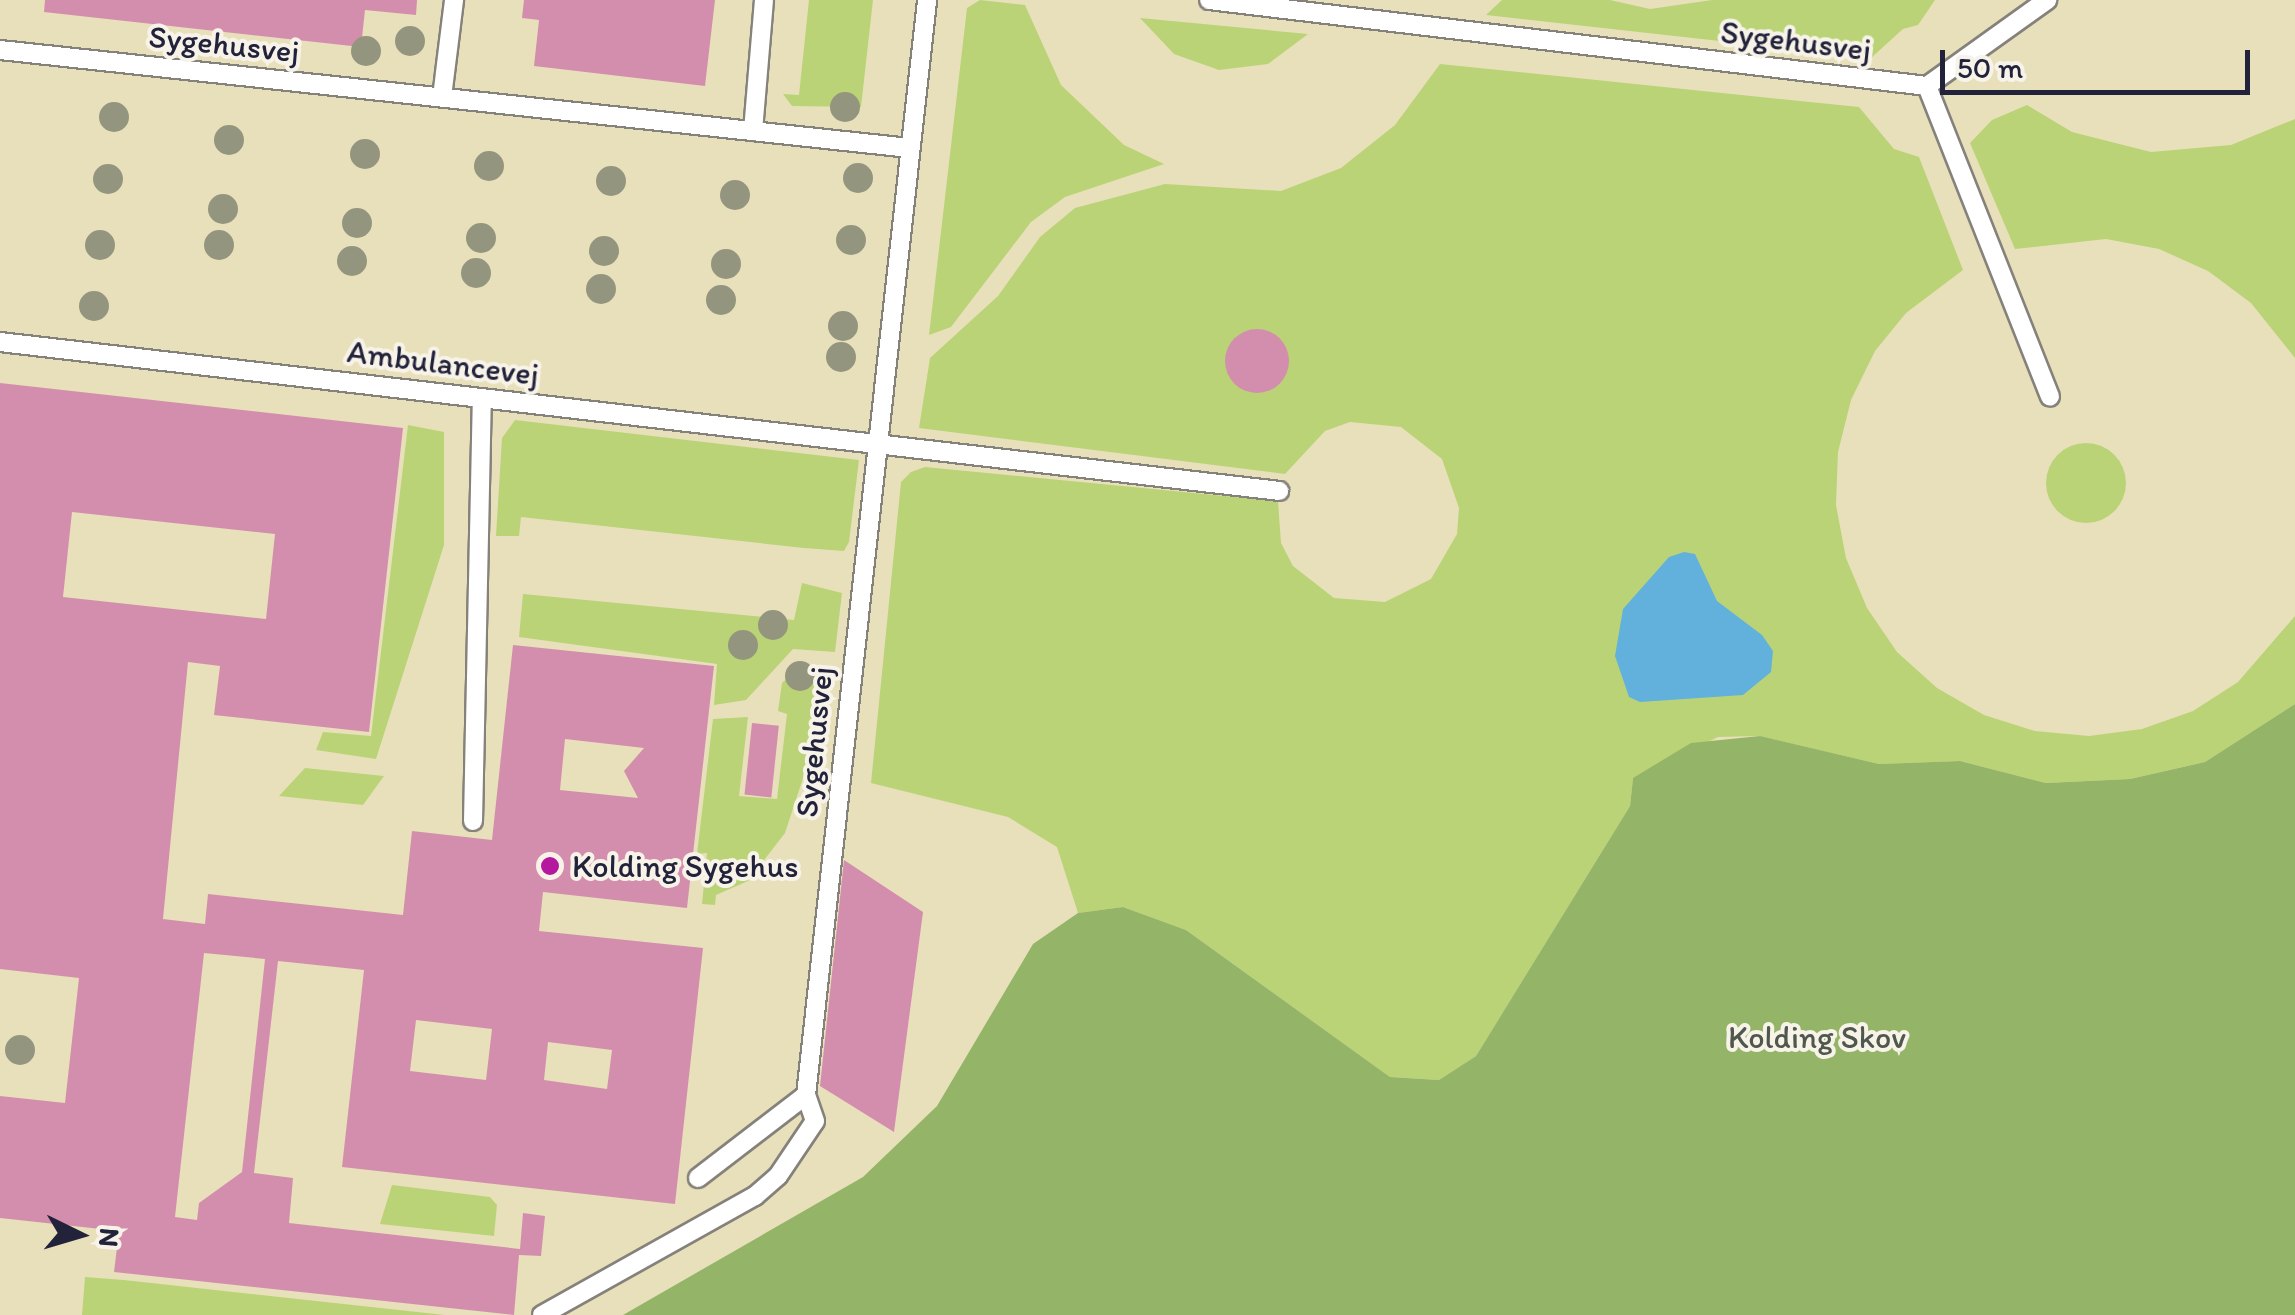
<!DOCTYPE html>
<style>
body{margin:0}
#map{position:relative;width:2295px;height:1315px;overflow:hidden;background:#e8e0bb;font-family:Itim,sans-serif}
div>[style]{position:absolute}
[style*='--x']{left:calc(var(--x)*1px);top:calc(var(--y)*1px);width:calc(var(--w)*1px);rotate:calc(var(--a)*1deg)}
.green>*{inset:0;background:#bbd377}
.round{border-radius:50%}
.forest>*{inset:0;background:#94b568}
.water>*{inset:0;background:#61b1dc}
.building>*{inset:0;background:#d48ead;transform-origin:0 0}
.roads{filter:drop-shadow(2px 0 #85817b) drop-shadow(-2px 0 #85817b) drop-shadow(0 2px #85817b) drop-shadow(0 -2px #85817b)}
.service>*{height:18px;margin:-9px;padding:0 9px;transform-origin:9px;border-radius:9px;background:#fff}
.trees>*{width:30px;height:30px;margin:-15px;border-radius:50%;background:#94957e}
.dots>*{width:28px;height:28px;translate:-50% -50%;box-sizing:border-box;border:5px solid #f7f3e8;border-radius:50%}
span{translate:-50% -50%;white-space:nowrap;text-align:center;line-height:1.15;-webkit-text-stroke:8px #f7f3e8;paint-order:stroke}
.street-label{font-size:32px;color:#22223b}
.poi-label{font-size:32px;color:#22223b}
.left{translate:0 -50%;text-align:left}
.park-label{font-size:32px;color:#50574d}
.north{position:absolute;left:30px;top:1185px;width:100px;height:100px;-webkit-text-stroke:8px #f7f3e8;paint-order:stroke;rotate:95deg;font-size:28px;font-weight:700;line-height:40px;text-align:center;color:#22223b}
.north::after{content:'';display:block;margin:auto;width:35px;height:45px;background:#22223b;clip-path:polygon(50% 0,100% 100%,50% 72%,0 100%)}
.scale{position:absolute;left:1940px;top:50px;width:310px;height:45px;box-sizing:border-box;border:5px solid #22223b;border-top:0;padding-left:12px;font-size:30px;line-height:35px;white-space:nowrap;color:#22223b;-webkit-text-stroke:8px #f7f3e8;paint-order:stroke}
</style>
<div id="map">
<div class="green">
<i style="clip-path:polygon(809px 0,873px 0,861px 107px,792px 106px,783px 94px,799px 95px)"></i>
<i style="clip-path:polygon(980px 0,1025px 5px,1061px 85px,1124px 145px,1164px 164px,1065px 197px,1031px 222px,951px 327px,929px 335px,967px 8px)"></i>
<i style="clip-path:polygon(1502px 0,1610px 0,1650px 9px,1712px 0,1935px 0,1918px 25px,1903px 29px,1871px 58px,1486px 15px)"></i>
<i style="clip-path:polygon(1140px 18px,1308px 34px,1268px 64px,1219px 70px,1174px 54px)"></i>
<i style="clip-path:polygon(1440px 64px,1859px 107px,1894px 149px,1919px 157px,1963px 270px,1906px 313px,1875px 351px,1851px 400px,1838px 452px,1836px 505px,1846px 558px,1867px 608px,1897px 652px,1937px 688px,1984px 715px,2035px 731px,2089px 736px,2142px 729px,2193px 711px,2238px 682px,2295px 616px,2295px 704px,2205px 762px,2130px 779px,2046px 783px,1960px 761px,1879px 764px,1759px 736px,1718px 737px,1633px 778px,1630px 806px,1476px 1056px,1439px 1080px,1390px 1077px,1186px 930px,1123px 907px,1078px 913px,1057px 847px,1008px 817px,871px 783px,901px 482px,911px 472px,925px 467px,1278px 501px,1281px 543px,1293px 566px,1334px 598px,1385px 602px,1431px 579px,1457px 534px,1459px 508px,1442px 459px,1401px 427px,1350px 422px,1325px 431px,1285px 474px,919px 428px,930px 358px,998px 296px,1040px 237px,1075px 208px,1165px 184px,1281px 191px,1341px 168px,1395px 125px)"></i>
<i style="clip-path:polygon(2027px 105px,2072px 132px,2151px 152px,2231px 145px,2295px 119px,2295px 358px,2251px 303px,2208px 271px,2159px 249px,2106px 239px,2015px 249px,1970px 143px,1992px 120px)"></i>
<i style="clip-path:polygon(515px 420px,859px 460px,849px 542px,844px 551px,804px 548px,521px 517px,519px 536px,496px 536px,502px 438px)"></i>
<i style="clip-path:polygon(408px 425px,444px 432px,444px 545px,376px 759px,316px 750px,323px 732px,371px 736px)"></i>
<i class="round" style="left:2046px;top:443px;width:80px;height:80px"></i>
<i style="clip-path:polygon(802px 583px,842px 593px,835px 652px,793px 649px,746px 700px,714px 705px,717px 664px,519px 637px,523px 594px,794px 620px)"></i>
<i style="clip-path:polygon(799px 667px,832px 672px,810px 723px,806px 769px,785px 833px,748px 881px,716px 895px,715px 905px,702px 904px,707px 853px,697px 854px,713px 719px,748px 717px,739px 796px,777px 799px,787px 714px,778px 711px,782px 683px)"></i>
<i style="clip-path:polygon(305px 768px,384px 776px,363px 805px,279px 796px)"></i>
<i style="clip-path:polygon(392px 1185px,490px 1197px,497px 1205px,494px 1236px,380px 1224px)"></i>
<i style="clip-path:polygon(85px 1277px,124px 1280px,445px 1315px,82px 1315px)"></i>
</div>
<div class="forest">
<i style="clip-path:polygon(2295px 704px,2295px 1315px,623px 1315px,863px 1177px,937px 1106px,1033px 944px,1078px 913px,1123px 907px,1186px 930px,1390px 1077px,1439px 1080px,1476px 1056px,1630px 806px,1633px 778px,1691px 743px,1760px 736px,1879px 764px,1960px 761px,2046px 783px,2130px 779px,2205px 762px)"></i>
</div>
<div class="water">
<i style="clip-path:polygon(1684px 552px,1695px 554px,1717px 601px,1762px 635px,1773px 651px,1771px 672px,1743px 695px,1640px 702px,1629px 697px,1615px 656px,1623px 609px,1669px 557px)"></i>
</div>
<div class="building">
<i style="clip-path:polygon(45px 0,417px 0,416px 15px,365px 10px,361px 47px,44px 12px)"></i>
<i style="clip-path:polygon(524px 0,715px 0,705px 86px,534px 66px,539px 20px,522px 18px)"></i>
<i class="round" style="left:1225px;top:329px;width:64px;height:64px"></i>
<i style="clip-path:polygon(evenodd,0 383px,403px 428px,369px 732px,214px 715px,220px 666px,188px 662px,163px 919px,205px 924px,208px 894px,403px 915px,412px 831px,492px 840px,513px 645px,714px 666px,687px 908px,543px 892px,539px 931px,703px 948px,675px 1204px,342px 1167px,364px 970px,278px 961px,254px 1173px,293px 1178px,289px 1223px,520px 1249px,523px 1213px,545px 1216px,541px 1256px,519px 1255px,514px 1315px,114px 1272px,119px 1231px,0 1218px,0 1096px,65px 1103px,79px 978px,0 969px,0 383px,72px 512px,275px 534px,266px 619px,63px 597px,72px 512px,0 383px,565px 739px,644px 748px,624px 771px,638px 798px,560px 790px,565px 739px,0 383px,204px 953px,265px 959px,242px 1172px,199px 1203px,197px 1220px,175px 1217px,204px 953px,0 383px,416px 1020px,492px 1029px,486px 1080px,410px 1071px,416px 1020px,0 383px,548px 1042px,612px 1050px,607px 1089px,544px 1080px,548px 1042px)"></i>
<i style="left:752px;top:723px;width:27px;height:72px;rotate:6deg"></i>
<i style="clip-path:polygon(844px 860px,923px 912px,894px 1132px,820px 1086px)"></i>
</div>
<div class="roads">
<div class="service">
<i style="--x:1209;--y:0;--w:723;--a:6.83"></i>
<i style="--x:1927;--y:86;--w:334;--a:68.4"></i>
<i style="--x:0;--y:50;--w:914;--a:6.15"></i>
<i style="--x:1927;--y:86;--w:148;--a:-35.6"></i>
<i style="--x:442;--y:97;--w:98;--a:-82.9"></i>
<i style="--x:753;--y:131;--w:131;--a:-85.2"></i>
<i style="--x:0;--y:342;--w:1288;--a:6.64"></i>
<i style="--x:473;--y:821;--w:423;--a:-88.8"></i>
<i style="--x:698;--y:1178;--w:136;--a:-37.5"></i>
<i style="--x:542;--y:1315;--w:244;--a:-29.2"></i>
<i style="--x:755;--y:1196;--w:30;--a:-41"></i>
<i style="--x:778;--y:1176;--w:66;--a:-56.1"></i>
<i style="--x:815;--y:1121;--w:28;--a:-109"></i>
<i style="--x:806;--y:1095;--w:1102;--a:-83.69"></i>
</div>
</div>
<div class="trees">
<i style="left:410px;top:41px"></i>
<i style="left:366px;top:51px"></i>
<i style="left:845px;top:107px"></i>
<i style="left:114px;top:117px"></i>
<i style="left:229px;top:140px"></i>
<i style="left:365px;top:154px"></i>
<i style="left:489px;top:166px"></i>
<i style="left:858px;top:178px"></i>
<i style="left:108px;top:179px"></i>
<i style="left:611px;top:181px"></i>
<i style="left:735px;top:195px"></i>
<i style="left:223px;top:209px"></i>
<i style="left:357px;top:223px"></i>
<i style="left:481px;top:238px"></i>
<i style="left:851px;top:240px"></i>
<i style="left:100px;top:245px"></i>
<i style="left:219px;top:245px"></i>
<i style="left:604px;top:251px"></i>
<i style="left:352px;top:261px"></i>
<i style="left:726px;top:264px"></i>
<i style="left:476px;top:273px"></i>
<i style="left:601px;top:289px"></i>
<i style="left:721px;top:300px"></i>
<i style="left:94px;top:306px"></i>
<i style="left:843px;top:326px"></i>
<i style="left:841px;top:357px"></i>
<i style="left:773px;top:625px"></i>
<i style="left:743px;top:645px"></i>
<i style="left:800px;top:676px"></i>
<i style="left:20px;top:1050px"></i>
</div>
<div class="dots">
<i style="left:550px;top:866px;background:#b5179e"></i>
</div>
<div class="street-label">
<span style="left:1796px;top:41px;rotate:7deg">Sygehusvej</span>
<span style="left:224px;top:44px;rotate:6deg">Sygehusvej</span>
<span style="left:443px;top:363px;rotate:7deg">Ambulancevej</span>
<span style="left:814px;top:742px;rotate:-84deg">Sygehusvej</span>
</div>
<div class="poi-label">
<span class="left" style="left:572px;top:866px">Kolding Sygehus</span>
</div>
<div class="park-label">
<span style="left:1817px;top:1037px">Kolding Skov</span>
</div>
<div class="north">N</div>
<div class="scale">50 m</div>
</div>
